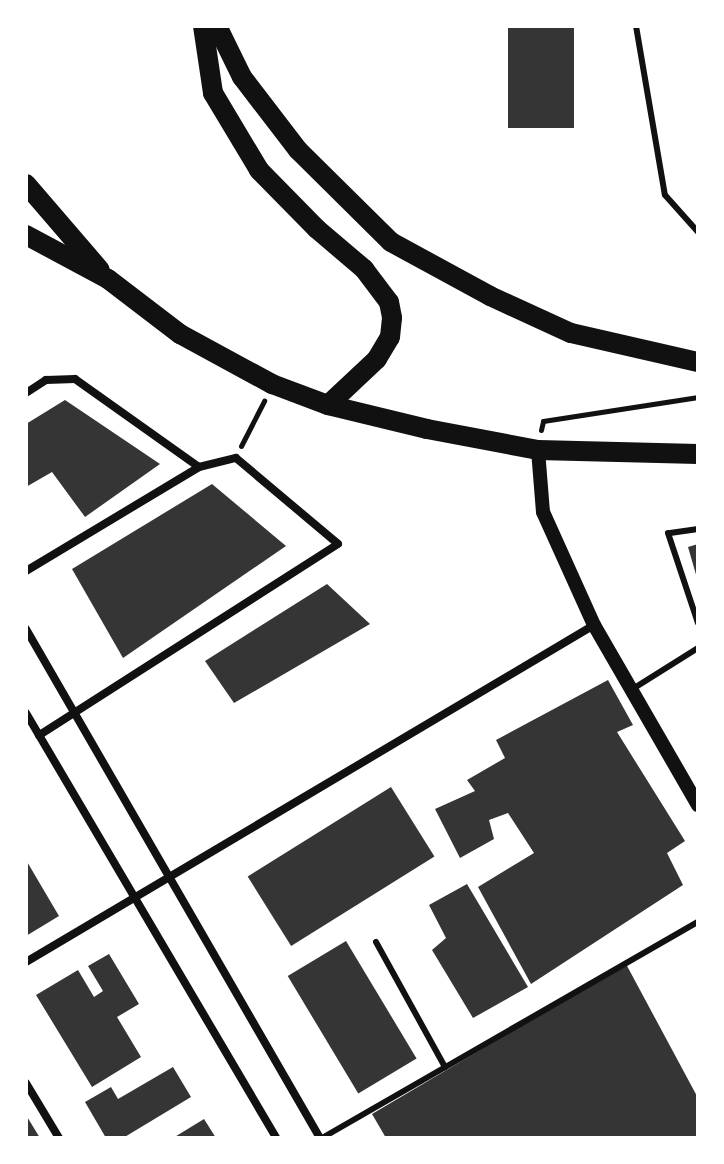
<!DOCTYPE html>
<style>
body{margin:0}
#map{position:relative;width:724px;height:1164px;overflow:hidden;background:#fff;font-family:"Varela Round",sans-serif}
div>[style]{position:absolute}
[style*='--x']{left:calc(var(--x)*1px);top:calc(var(--y)*1px);width:calc(var(--w)*1px);rotate:calc(var(--a)*1deg)}
.building>*{inset:0;background:#353535;transform-origin:0 0}
.path>*{height:5px;margin:-2.5px;padding:0 2.5px;transform-origin:2.5px;border-radius:2.5px;background:#111}
.service>*{height:6px;margin:-3px;padding:0 3px;transform-origin:3px;border-radius:3px;background:#111}
.minor>*{height:8px;margin:-4px;padding:0 4px;transform-origin:4px;border-radius:4px;background:#111}
.tertiary>*{height:14px;margin:-7px;padding:0 7px;transform-origin:7px;border-radius:7px;background:#111}
.primary>*{height:20px;margin:-10px;padding:0 10px;transform-origin:10px;border-radius:10px;background:#111}
span{translate:-50% -50%;white-space:nowrap;text-align:center;line-height:1.15;-webkit-text-stroke:7px #fff;paint-order:stroke}
.frame{position:absolute;inset:0;border:28px solid #fff;pointer-events:none}
</style>
<div id="map">
<div class="building">
<i style="left:508px;top:26px;width:66px;height:102px"></i>
<i style="clip-path:polygon(65px 400px,160px 464px,85px 517px,52px 472px,26px 487px,26px 424px)"></i>
<i style="clip-path:polygon(212px 484px,286px 546px,123px 658px,72px 569px)"></i>
<i style="clip-path:polygon(698px 544px,698px 578px,697px 578px,688px 547px)"></i>
<i style="clip-path:polygon(327px 584px,370px 624px,234px 703px,205px 661px)"></i>
<i style="clip-path:polygon(608px 680px,633px 725px,617px 732px,685px 841px,667px 853px,683px 885px,531px 984px,478px 887px,534px 853px,508px 813px,489px 820px,494px 839px,460px 858px,435px 809px,475px 791px,467px 780px,505px 758px,496px 740px)"></i>
<i style="left:391px;top:787px;width:82px;height:169px;rotate:58deg"></i>
<i style="clip-path:polygon(26px 860px,59px 916px,26px 936px)"></i>
<i style="clip-path:polygon(467px 884px,528px 987px,473px 1018px,432px 950px,446px 938px,429px 905px)"></i>
<i style="left:346px;top:941px;width:137px;height:68px;rotate:59deg"></i>
<i style="clip-path:polygon(109px 954px,139px 1004px,117px 1017px,141px 1057px,92px 1087px,36px 995px,78px 970px,94px 997px,103px 991px,88px 966px)"></i>
<i style="clip-path:polygon(626px 964px,698px 1098px,698px 1138px,386px 1138px,372px 1114px)"></i>
<i style="clip-path:polygon(173px 1067px,191px 1097px,123px 1138px,106px 1138px,85px 1102px,111px 1087px,118px 1099px)"></i>
<i style="clip-path:polygon(26px 1115px,40px 1138px,26px 1138px)"></i>
<i style="clip-path:polygon(204px 1119px,216px 1138px,173px 1138px)"></i>
</div>
<div class="path">
<i style="--x:541;--y:430;--w:9;--a:-77"></i>
<i style="--x:543;--y:421;--w:157;--a:-8.8"></i>
<i style="--x:241;--y:446;--w:51;--a:-62.9"></i>
</div>
<div class="service">
<i style="--x:636;--y:26;--w:171;--a:80.3"></i>
<i style="--x:665;--y:195;--w:50;--a:48.3"></i>
<i style="--x:698;--y:529;--w:30;--a:172"></i>
<i style="--x:668;--y:533;--w:95;--a:71.6"></i>
<i style="--x:631;--y:690;--w:79;--a:-32.1"></i>
<i style="--x:376;--y:942;--w:143;--a:61.1"></i>
<i style="--x:322;--y:1138;--w:434;--a:-29.9"></i>
</div>
<div class="minor">
<i style="--x:26;--y:393;--w:24;--a:-33"></i>
<i style="--x:46;--y:380;--w:29;--a:-2"></i>
<i style="--x:75;--y:379;--w:152;--a:35.4"></i>
<i style="--x:199;--y:467;--w:38;--a:-14"></i>
<i style="--x:236;--y:458;--w:133;--a:40.1"></i>
<i style="--x:338;--y:544;--w:355;--a:147.4"></i>
<i style="--x:26;--y:571;--w:202;--a:-31"></i>
<i style="--x:26;--y:629;--w:588;--a:59.99"></i>
<i style="--x:26;--y:713;--w:493;--a:59.5"></i>
<i style="--x:26;--y:962;--w:660;--a:-30.68"></i>
<i style="--x:26;--y:1083;--w:64;--a:59"></i>
</div>
<div class="tertiary">
<i style="--x:538;--y:450;--w:62;--a:85.4"></i>
<i style="--x:543;--y:512;--w:124;--a:65.7"></i>
<i style="--x:594;--y:625;--w:208;--a:60"></i>
</div>
<div class="primary">
<i style="--x:203;--y:26;--w:68;--a:81.5"></i>
<i style="--x:213;--y:93;--w:90;--a:59.1"></i>
<i style="--x:259;--y:170;--w:83;--a:45.5"></i>
<i style="--x:317;--y:229;--w:62;--a:40.4"></i>
<i style="--x:364;--y:269;--w:41;--a:52.9"></i>
<i style="--x:389;--y:302;--w:16;--a:79"></i>
<i style="--x:392;--y:318;--w:19;--a:96"></i>
<i style="--x:390;--y:337;--w:26;--a:121"></i>
<i style="--x:377;--y:359;--w:67;--a:136.8"></i>
<i style="--x:217;--y:26;--w:57;--a:63.9"></i>
<i style="--x:242;--y:77;--w:92;--a:52.5"></i>
<i style="--x:298;--y:150;--w:131;--a:44.7"></i>
<i style="--x:391;--y:242;--w:113;--a:28.6"></i>
<i style="--x:490;--y:296;--w:89;--a:24.6"></i>
<i style="--x:571;--y:333;--w:130;--a:12.9"></i>
<i style="--x:26;--y:184;--w:113;--a:49.3"></i>
<i style="--x:26;--y:235;--w:93;--a:28.2"></i>
<i style="--x:108;--y:279;--w:91;--a:37.4"></i>
<i style="--x:180;--y:334;--w:105;--a:28.5"></i>
<i style="--x:272;--y:384;--w:60;--a:20.6"></i>
<i style="--x:328;--y:405;--w:102;--a:13.6"></i>
<i style="--x:427;--y:429;--w:113;--a:10.7"></i>
<i style="--x:538;--y:450;--w:160;--a:1.4"></i>
</div>
<div class="frame"></div>
</div>
